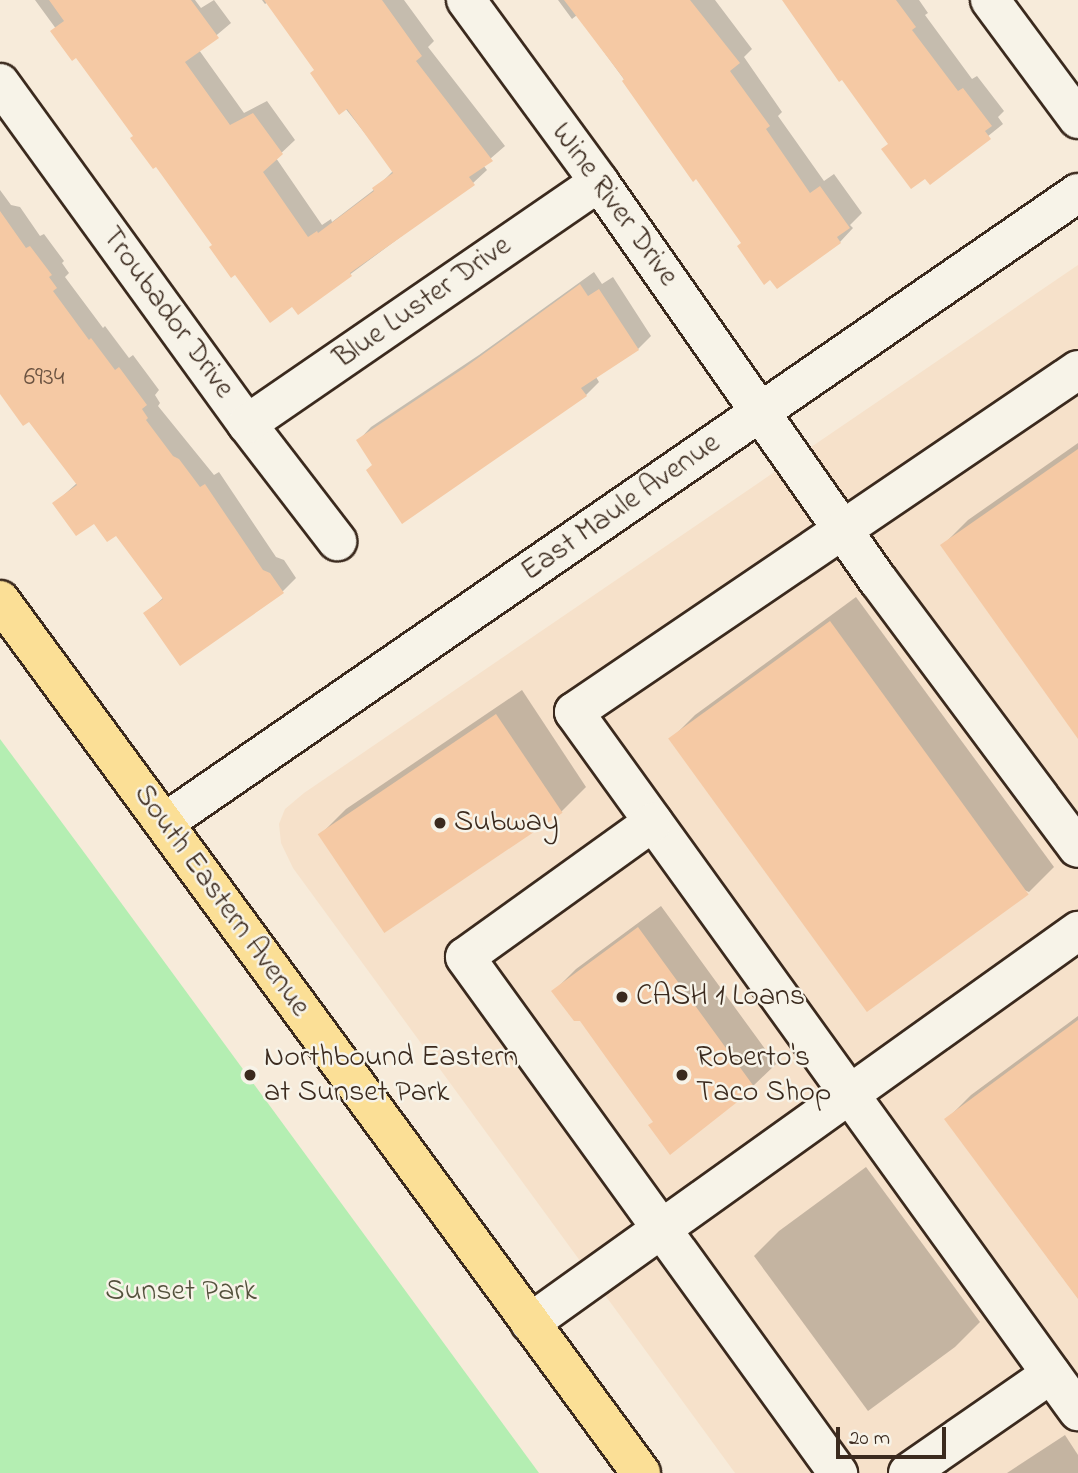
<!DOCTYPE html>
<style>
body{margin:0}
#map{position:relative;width:1078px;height:1473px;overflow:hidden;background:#f7ebda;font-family:"Indie Flower",sans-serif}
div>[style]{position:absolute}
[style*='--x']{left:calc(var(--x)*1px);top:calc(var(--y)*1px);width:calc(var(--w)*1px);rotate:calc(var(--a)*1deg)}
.built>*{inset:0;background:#f6e1ca}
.green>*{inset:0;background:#b4eeb2}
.shadow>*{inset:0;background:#0003}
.building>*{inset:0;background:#f5c9a4;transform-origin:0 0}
.roads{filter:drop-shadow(2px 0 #3b2a1e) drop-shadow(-2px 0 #3b2a1e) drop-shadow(0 2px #3b2a1e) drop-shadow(0 -2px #3b2a1e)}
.minor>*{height:38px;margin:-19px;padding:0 19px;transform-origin:19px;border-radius:19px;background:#f7f3e8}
.major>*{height:38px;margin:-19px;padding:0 19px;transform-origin:19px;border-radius:19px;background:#fbdf96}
.dots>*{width:19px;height:19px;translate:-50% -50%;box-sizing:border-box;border:4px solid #f7f3e8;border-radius:50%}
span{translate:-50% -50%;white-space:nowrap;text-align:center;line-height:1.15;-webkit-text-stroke:5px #f7f3e8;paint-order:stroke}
.number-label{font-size:26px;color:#6a5240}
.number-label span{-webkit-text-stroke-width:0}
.street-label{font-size:30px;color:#3b2a1e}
.poi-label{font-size:30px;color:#3b2a1e}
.left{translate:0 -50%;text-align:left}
.park-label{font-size:30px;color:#53513c}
.scale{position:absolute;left:836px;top:1427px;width:110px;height:32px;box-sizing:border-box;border:4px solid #3b2a1e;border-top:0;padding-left:9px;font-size:21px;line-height:24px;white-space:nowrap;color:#3b2a1e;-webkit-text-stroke:5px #f7f3e8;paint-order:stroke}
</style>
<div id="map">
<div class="built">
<i style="clip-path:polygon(1078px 265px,1078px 1473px,735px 1473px,293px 868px,281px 843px,279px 824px,285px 809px,304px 793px)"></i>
</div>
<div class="green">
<i style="clip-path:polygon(0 739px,86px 855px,539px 1473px,0 1473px)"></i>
</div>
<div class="shadow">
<i style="clip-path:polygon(35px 0,195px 0,201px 8px,214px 0,231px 23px,199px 50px,244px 113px,267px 101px,295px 140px,276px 158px,322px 225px,331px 219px,332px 222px,375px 189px,394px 170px,315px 70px,268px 2px,265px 4px,262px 0,404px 0,434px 41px,428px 47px,505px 146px,483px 165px,487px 170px,473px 183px,298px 313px,292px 304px,214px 245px)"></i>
<i style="clip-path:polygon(558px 0,715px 0,752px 49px,744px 57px,782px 112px,778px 116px,824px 181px,834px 174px,862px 213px,850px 225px,853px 228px,840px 242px,743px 242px,577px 15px,572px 19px)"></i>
<i style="clip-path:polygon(783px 0,919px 0,928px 13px,925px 15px,972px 79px,977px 76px,1004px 111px,998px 117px,1003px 124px,931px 182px,890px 143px)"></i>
<i style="clip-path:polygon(0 190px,11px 205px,20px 207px,40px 236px,44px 234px,64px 261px,62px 263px,69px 273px,65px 277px,103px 328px,105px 326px,129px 358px,133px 355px,159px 390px,155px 395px,160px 403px,158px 406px,214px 475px,219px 472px,276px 557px,284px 560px,296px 578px,283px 591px,145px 614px,164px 597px,116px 534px,54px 504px,77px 483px,29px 420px,0 391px)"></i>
<i style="clip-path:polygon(594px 272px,602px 284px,613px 277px,651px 336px,638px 349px,596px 377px,599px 382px,586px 395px,374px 464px,358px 441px,371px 427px,479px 355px)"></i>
<i style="clip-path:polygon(1078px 443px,1078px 735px,943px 545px,968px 520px)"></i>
<i style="clip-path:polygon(856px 597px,1054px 867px,1029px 892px,670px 740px,695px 715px)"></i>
<i style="clip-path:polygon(522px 690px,586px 787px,561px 812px,385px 930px,321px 834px,346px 809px)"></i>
<i style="clip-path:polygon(661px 906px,776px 1064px,753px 1086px,654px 1121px,581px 1020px,554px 991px,576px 969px)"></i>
<i style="clip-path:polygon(1078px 1016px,1078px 1298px,946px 1120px,971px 1095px)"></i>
<i style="clip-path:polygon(866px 1167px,980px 1322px,955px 1347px,868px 1411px,754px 1256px,779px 1231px)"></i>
<i style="clip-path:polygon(1065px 1435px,1078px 1455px,1078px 1473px,1007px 1473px)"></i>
</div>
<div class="building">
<i style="clip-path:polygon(49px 0,191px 0,219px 38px,185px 62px,230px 125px,253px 113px,283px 154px,263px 172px,308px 237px,317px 231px,318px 233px,374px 191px,372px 188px,393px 173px,347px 109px,339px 115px,310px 73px,314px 70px,264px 0,382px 0,422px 56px,416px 61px,493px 161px,469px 177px,475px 185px,350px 273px,352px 276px,298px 315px,292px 307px,270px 323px,235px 275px,231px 278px,209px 247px,212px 245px,156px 167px,153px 169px,130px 138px,133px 136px,76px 58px,72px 61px,50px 31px,64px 21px)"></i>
<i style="clip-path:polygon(564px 0,690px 0,740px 63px,730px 71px,770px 126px,766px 129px,810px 193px,820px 186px,850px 228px,837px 237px,841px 243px,777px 289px,770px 280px,764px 285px,737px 246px,741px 243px,696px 179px,693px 182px,622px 81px,624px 79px)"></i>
<i style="clip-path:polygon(782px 0,896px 0,916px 27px,912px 30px,958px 91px,963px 88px,992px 126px,985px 131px,991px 139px,930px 185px,925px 179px,911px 189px,881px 149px,888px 144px,842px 80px,839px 82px)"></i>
<i style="clip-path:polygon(0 211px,26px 248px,30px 246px,52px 275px,49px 277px,57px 288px,53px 291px,89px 340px,91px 338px,115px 370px,119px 367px,147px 405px,142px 409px,148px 418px,146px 420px,173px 456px,179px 459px,200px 487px,205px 484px,263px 570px,270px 573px,284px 593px,180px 666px,143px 613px,163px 599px,116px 536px,107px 542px,94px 524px,76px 536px,52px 503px,77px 485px,29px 422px,23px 426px,0 394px)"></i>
<i style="clip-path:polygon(580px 284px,588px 296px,599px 289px,639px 350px,581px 388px,587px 396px,402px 524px,366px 470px,372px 465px,356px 440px,464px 368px)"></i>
<i style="clip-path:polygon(1078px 449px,1078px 739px,940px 545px)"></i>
<i style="left:830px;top:621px;width:338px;height:200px;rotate:54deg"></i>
<i style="left:496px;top:714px;width:119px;height:215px;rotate:56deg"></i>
<i style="clip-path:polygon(638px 927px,755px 1088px,670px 1155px,648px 1125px,653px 1122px,610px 1063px,580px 1021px,574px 1021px,551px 991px)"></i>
<i style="clip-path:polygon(1078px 1020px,1078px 1299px,944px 1119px)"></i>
</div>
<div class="roads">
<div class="minor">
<i style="--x:466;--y:0;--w:225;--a:53.8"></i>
<i style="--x:599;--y:182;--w:486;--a:55"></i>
<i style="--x:878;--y:580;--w:334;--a:53.3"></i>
<i style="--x:990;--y:0;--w:148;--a:53.5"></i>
<i style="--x:0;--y:83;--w:421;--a:54.1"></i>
<i style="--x:247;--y:424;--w:148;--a:52.4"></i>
<i style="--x:1078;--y:370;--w:609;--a:145.84"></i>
<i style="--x:574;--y:712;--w:862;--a:54.21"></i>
<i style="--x:247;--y:424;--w:427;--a:-34.5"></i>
<i style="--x:653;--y:822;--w:231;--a:144.3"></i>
<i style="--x:465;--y:957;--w:637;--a:54.14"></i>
<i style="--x:164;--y:823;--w:1110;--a:-34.58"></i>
<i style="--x:530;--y:1323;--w:674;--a:-35.58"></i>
<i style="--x:908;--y:1473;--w:174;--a:-34.7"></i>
</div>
<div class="major">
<i style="--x:0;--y:600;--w:1083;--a:53.71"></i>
</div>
</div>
<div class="dots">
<i style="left:440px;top:823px;background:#3b2a1e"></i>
<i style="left:622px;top:997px;background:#3b2a1e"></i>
<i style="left:250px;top:1075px;background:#3b2a1e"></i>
<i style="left:682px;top:1075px;background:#3b2a1e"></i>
</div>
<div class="number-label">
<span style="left:44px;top:379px">6934</span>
</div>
<div class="street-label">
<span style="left:614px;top:205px;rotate:54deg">Wine River Drive</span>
<span style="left:423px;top:303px;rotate:-35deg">Blue Luster Drive</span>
<span style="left:167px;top:313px;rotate:54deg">Troubador Drive</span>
<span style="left:621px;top:508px;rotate:-35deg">East Maule Avenue</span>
<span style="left:221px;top:901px;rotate:54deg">South Eastern Avenue</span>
</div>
<div class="poi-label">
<span class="left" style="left:454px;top:823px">Subway</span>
<span class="left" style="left:636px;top:997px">CASH 1 Loans</span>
<span class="left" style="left:264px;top:1075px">Northbound Eastern<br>at Sunset Park</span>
<span class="left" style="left:696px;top:1075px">Roberto's<br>Taco Shop</span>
</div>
<div class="park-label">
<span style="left:181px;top:1292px">Sunset Park</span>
</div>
<div class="scale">20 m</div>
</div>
